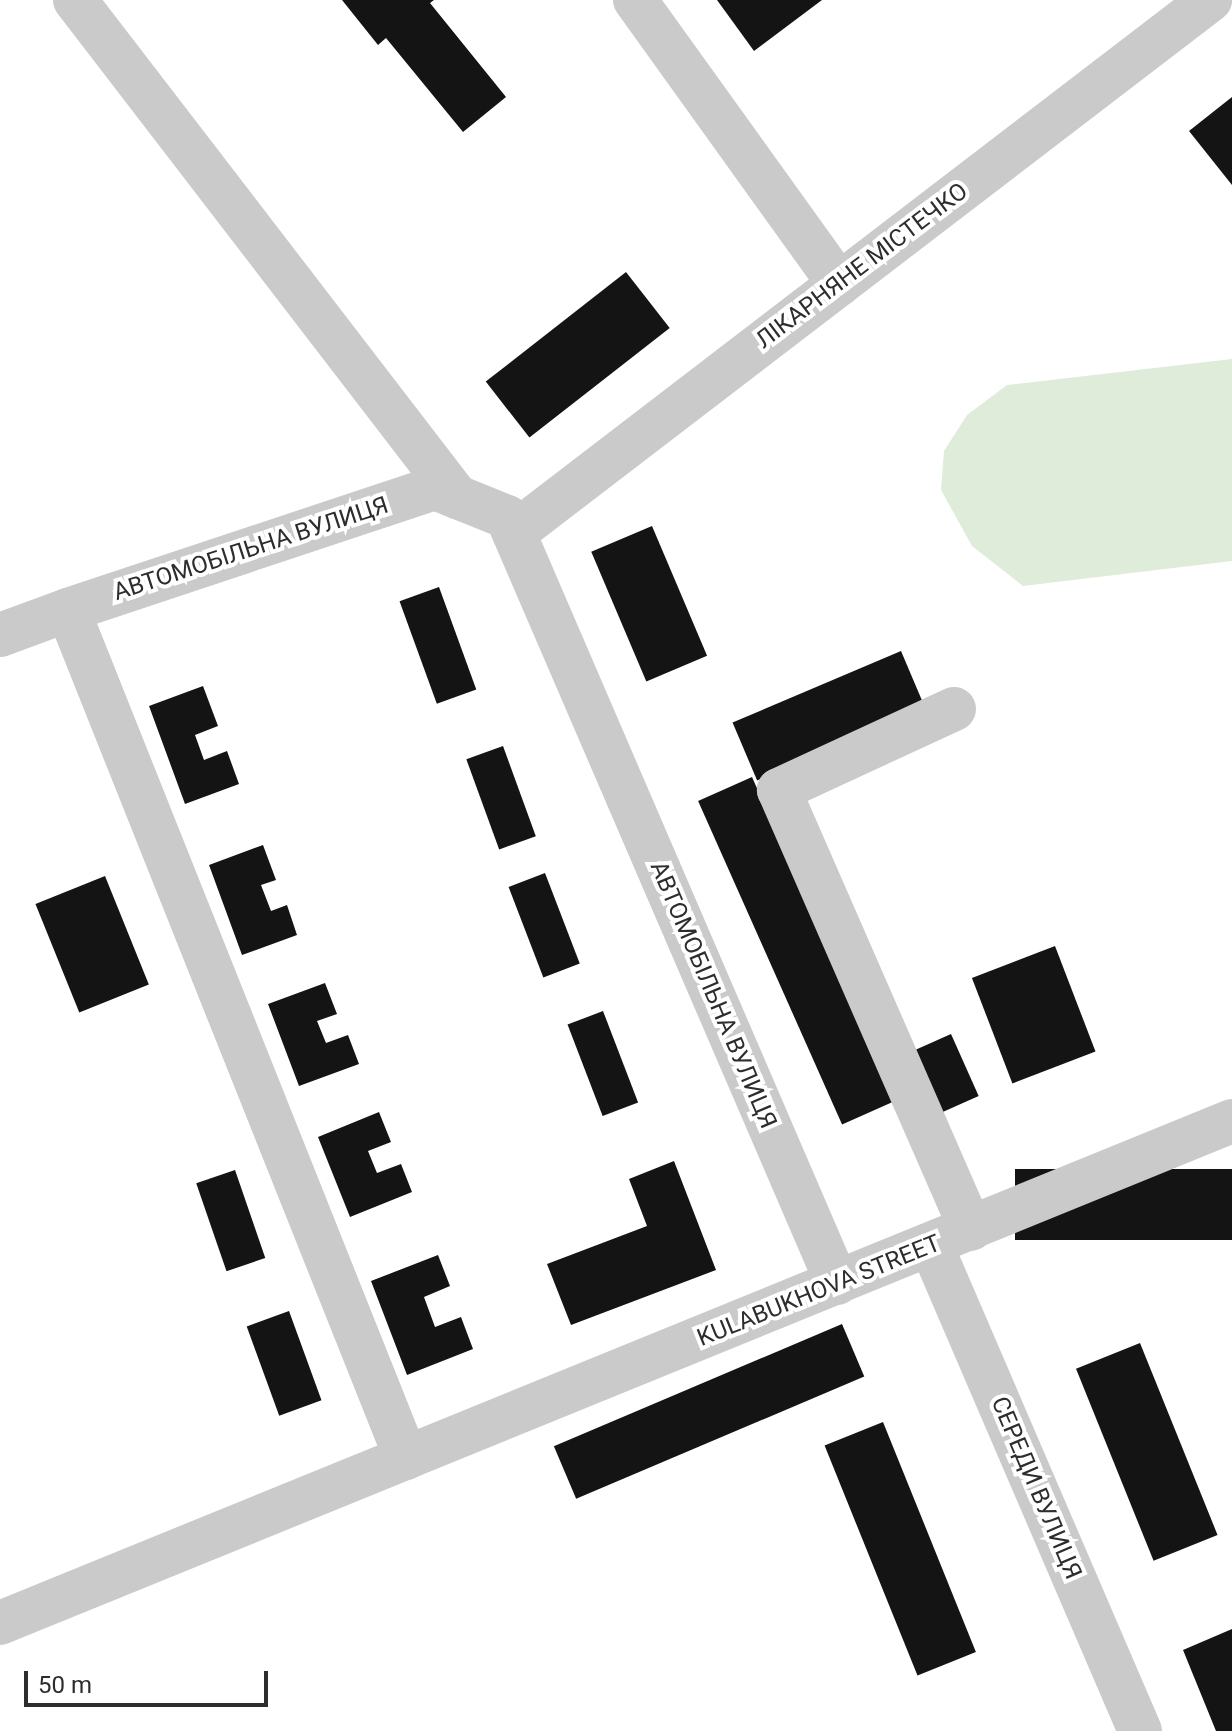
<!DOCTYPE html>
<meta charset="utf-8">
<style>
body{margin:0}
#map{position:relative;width:1232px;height:1731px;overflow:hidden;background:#fff;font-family:Roboto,sans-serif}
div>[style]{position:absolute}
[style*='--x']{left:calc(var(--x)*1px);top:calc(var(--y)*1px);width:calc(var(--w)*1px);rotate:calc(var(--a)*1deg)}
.green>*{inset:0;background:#e0ecda}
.building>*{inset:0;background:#141414;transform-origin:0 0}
.minor>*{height:44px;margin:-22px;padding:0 22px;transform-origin:22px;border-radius:22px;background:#cacaca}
span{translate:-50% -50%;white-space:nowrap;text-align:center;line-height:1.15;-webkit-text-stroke:8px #fff;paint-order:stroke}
.street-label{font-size:24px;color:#2d2d2d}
.scale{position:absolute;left:24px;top:1671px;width:244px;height:36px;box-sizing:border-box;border:4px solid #2d2d2d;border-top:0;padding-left:10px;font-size:24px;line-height:28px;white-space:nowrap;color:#2d2d2d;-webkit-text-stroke:6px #fff;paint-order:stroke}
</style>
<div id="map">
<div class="green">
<i style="clip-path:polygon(1232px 359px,1232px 561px,1023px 586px,972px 546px,941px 490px,944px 451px,967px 415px,1007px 385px)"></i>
</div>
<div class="building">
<i style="clip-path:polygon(342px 0,434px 0,430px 3px,506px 97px,463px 132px,386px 38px,378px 45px)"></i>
<i style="clip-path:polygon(717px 0,822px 0,754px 51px)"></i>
<i style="clip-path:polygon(1232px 97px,1232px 185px,1189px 131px)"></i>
<i style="left:626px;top:272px;width:71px;height:178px;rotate:52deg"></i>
<i style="left:652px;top:526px;width:141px;height:66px;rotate:67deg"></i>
<i style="left:439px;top:587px;width:109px;height:42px;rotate:70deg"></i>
<i style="left:901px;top:651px;width:63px;height:183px;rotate:67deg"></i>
<i style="clip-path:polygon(203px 686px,218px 726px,195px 735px,204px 760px,227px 751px,239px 784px,185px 804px,149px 706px)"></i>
<i style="left:503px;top:746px;width:96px;height:39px;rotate:70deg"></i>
<i style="left:752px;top:777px;width:354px;height:59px;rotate:66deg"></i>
<i style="clip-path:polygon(263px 845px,276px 880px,261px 885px,271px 911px,287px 905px,297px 935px,242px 955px,209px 865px)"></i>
<i style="left:545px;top:873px;width:97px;height:39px;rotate:69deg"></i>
<i style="left:105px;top:876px;width:117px;height:75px;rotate:68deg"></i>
<i style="left:1055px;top:946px;width:113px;height:89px;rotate:69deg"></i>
<i style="clip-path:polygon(325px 983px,337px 1014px,317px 1021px,326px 1043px,348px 1035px,359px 1064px,299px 1086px,268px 1004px)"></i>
<i style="left:603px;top:1011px;width:98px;height:38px;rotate:69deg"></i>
<i style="left:951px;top:1034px;width:68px;height:43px;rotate:66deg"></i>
<i style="clip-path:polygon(379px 1112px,391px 1142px,368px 1151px,377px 1173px,401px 1164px,412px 1192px,350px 1217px,318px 1137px)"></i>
<i style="clip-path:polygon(674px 1161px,716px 1270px,571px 1325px,547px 1264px,647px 1226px,629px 1179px)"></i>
<i style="left:1232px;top:1169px;width:71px;height:217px;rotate:90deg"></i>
<i style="left:235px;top:1170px;width:93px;height:41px;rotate:71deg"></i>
<i style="clip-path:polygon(438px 1255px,450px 1286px,424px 1297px,435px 1327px,461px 1317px,473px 1349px,407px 1375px,371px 1281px)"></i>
<i style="left:289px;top:1311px;width:95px;height:45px;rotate:70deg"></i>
<i style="left:842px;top:1324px;width:57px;height:313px;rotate:67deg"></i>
<i style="left:1140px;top:1343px;width:207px;height:69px;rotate:68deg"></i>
<i style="left:883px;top:1422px;width:248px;height:63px;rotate:68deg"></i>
<i style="clip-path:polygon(1232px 1629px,1232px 1731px,1216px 1731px,1183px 1650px)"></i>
</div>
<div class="minor">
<i style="--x:75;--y:0;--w:627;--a:52.45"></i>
<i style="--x:635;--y:0;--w:350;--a:54.3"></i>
<i style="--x:514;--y:533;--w:877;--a:-37.45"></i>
<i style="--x:0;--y:635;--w:72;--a:-20.2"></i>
<i style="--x:954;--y:709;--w:193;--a:155.2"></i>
<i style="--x:779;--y:790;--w:479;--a:66.4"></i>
<i style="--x:931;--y:1245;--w:529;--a:66.73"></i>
<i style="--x:406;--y:1458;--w:913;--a:-111.73"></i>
<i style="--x:68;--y:610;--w:387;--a:-18.4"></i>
<i style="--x:435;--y:488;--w:78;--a:21.9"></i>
<i style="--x:507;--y:517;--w:834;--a:66.69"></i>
<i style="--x:0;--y:1623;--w:1330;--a:-22.17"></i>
</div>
<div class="street-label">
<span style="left:862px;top:266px;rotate:-37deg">ЛІКАРНЯНЕ МІСТЕЧКО</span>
<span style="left:251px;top:549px;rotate:-18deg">АВТОМОБІЛЬНА ВУЛИЦЯ</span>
<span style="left:713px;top:995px;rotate:67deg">АВТОМОБІЛЬНА ВУЛИЦЯ</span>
<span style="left:819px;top:1291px;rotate:-22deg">KULABUKHOVA STREET</span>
<span style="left:1036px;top:1488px;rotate:67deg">СЕРЕДИ ВУЛИЦЯ</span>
</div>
<div class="scale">50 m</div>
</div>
